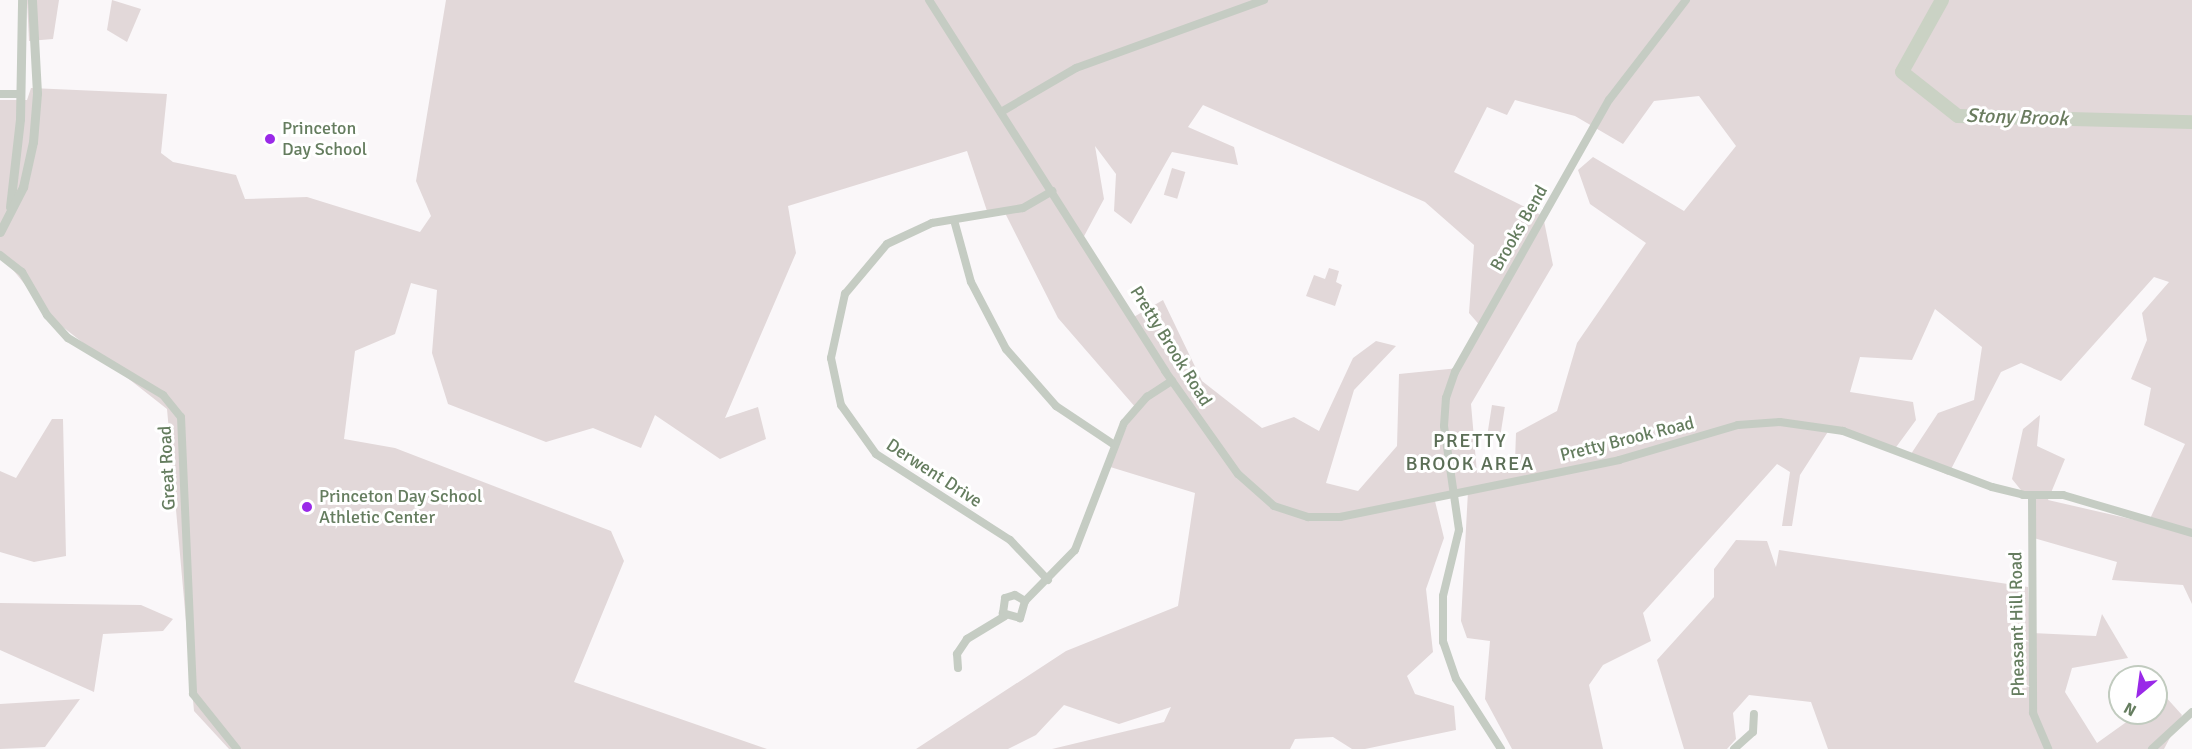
<!DOCTYPE html>
<style>
body{margin:0}
#map{position:relative;width:2192px;height:749px;overflow:hidden;background:#faf7f9;font-family:Signika,sans-serif}
div>[style]{position:absolute}
[style*='--x']{left:calc(var(--x)*1px);top:calc(var(--y)*1px);width:calc(var(--w)*1px);rotate:calc(var(--a)*1deg)}
.green>*{inset:0;background:#e2d8d9;transform-origin:0 0}
.river>*{height:14px;margin:-7px;padding:0 7px;transform-origin:7px;border-radius:7px;background:#cad2c4}
.minor>*{height:8px;margin:-4px;padding:0 4px;transform-origin:4px;border-radius:4px;background:#c5ccc3}
.tertiary>*{height:9px;margin:-4.5px;padding:0 4.5px;transform-origin:4.5px;border-radius:4.5px;background:#c5ccc3}
.dots>*{width:16px;height:16px;translate:-50% -50%;box-sizing:border-box;border:3px solid #fff;border-radius:50%}
span{translate:-50% -50%;white-space:nowrap;text-align:center;line-height:1.15;-webkit-text-stroke:6px #fff;paint-order:stroke}
.poi-label{font-size:18px;color:#657d5f}
.left{translate:0 -50%;text-align:left}
.street-label{font-size:18px;color:#657d5f}
.water-label{font-size:20px;color:#6a7c5f;font-style:italic}
.neighbourhood-label{font-size:20px;color:#5b6e56;letter-spacing:1.5px}
.north{position:absolute;left:2108px;top:665px;width:60px;height:60px;box-sizing:border-box;background:#fff;border:2px solid #c1cbbf;border-radius:50%;rotate:209deg;font-size:16px;font-weight:700;line-height:24px;text-align:center;color:#657d5f}
.north::after{content:'';display:block;margin:auto;width:21px;height:27px;background:#9a29e8;clip-path:polygon(50% 0,100% 100%,50% 72%,0 100%)}
</style>
<div id="map">
<div class="green">
<i style="clip-path:polygon(27px 0,59px 0,53px 39px,29px 41px)"></i>
<i style="clip-path:polygon(112px 0,141px 9px,127px 42px,107px 30px)"></i>
<i style="clip-path:polygon(evenodd,446px 0,2192px 0,2192px 604px,2183px 585px,2112px 580px,2117px 562px,2030px 537px,2029px 500px,2012px 479px,2023px 429px,2040px 415px,2037px 446px,2065px 459px,2048px 500px,2148px 523px,2185px 444px,2144px 425px,2151px 388px,2131px 379px,2147px 340px,2142px 313px,2169px 282px,2154px 277px,2061px 381px,2021px 363px,2001px 372px,1948px 475px,1909px 457px,1938px 413px,1974px 400px,1982px 347px,1935px 309px,1912px 360px,1860px 357px,1850px 392px,1913px 402px,1916px 420px,1894px 450px,1831px 427px,1800px 475px,1792px 526px,1782px 526px,1790px 472px,1777px 464px,1643px 613px,1651px 641px,1603px 665px,1589px 685px,1603px 749px,1512px 749px,1485px 699px,1490px 641px,1467px 638px,1461px 621px,1468px 491px,1434px 497px,1444px 538px,1426px 589px,1433px 652px,1407px 676px,1415px 694px,1454px 706px,1456px 730px,1365px 749px,1352px 749px,1333px 737px,1295px 739px,1290px 749px,1052px 749px,1164px 722px,1171px 707px,1119px 724px,1064px 705px,1036px 735px,1008px 749px,916px 749px,1066px 651px,1178px 606px,1195px 493px,1107px 466px,1136px 408px,1058px 318px,1004px 211px,988px 214px,967px 151px,788px 206px,796px 253px,725px 418px,758px 407px,766px 439px,720px 459px,655px 415px,641px 448px,593px 428px,546px 442px,448px 404px,432px 353px,437px 290px,411px 283px,395px 334px,355px 351px,344px 439px,395px 448px,611px 531px,624px 561px,574px 682px,767px 749px,229px 749px,194px 711px,167px 409px,54px 320px,0 254px,0 100px,27px 100px,31px 88px,167px 94px,161px 153px,173px 162px,236px 175px,245px 199px,307px 197px,420px 232px,431px 216px,416px 181px,446px 0,1699px 96px,1736px 146px,1684px 211px,1593px 157px,1578px 170px,1590px 204px,1646px 243px,1577px 343px,1557px 411px,1516px 433px,1515px 461px,1477px 473px,1471px 404px,1553px 265px,1543px 216px,1454px 172px,1487px 107px,1507px 115px,1515px 100px,1575px 116px,1623px 144px,1654px 101px,1699px 96px,446px 0,1203px 105px,1425px 202px,1474px 245px,1469px 313px,1482px 328px,1459px 368px,1399px 374px,1397px 446px,1358px 491px,1326px 483px,1354px 390px,1396px 346px,1376px 341px,1353px 358px,1319px 431px,1294px 417px,1262px 428px,1202px 381px,1163px 300px,1132px 318px,1082px 240px,1104px 199px,1095px 146px,1116px 174px,1114px 211px,1131px 224px,1172px 152px,1238px 165px,1234px 147px,1188px 127px,1203px 105px)"></i>
<i style="left:1172px;top:168px;width:14px;height:28px;rotate:17deg"></i>
<i style="clip-path:polygon(1329px 268px,1339px 271px,1336px 282px,1342px 285px,1335px 306px,1306px 296px,1314px 275px,1325px 279px)"></i>
<i style="left:1492px;top:405px;width:13px;height:28px;rotate:9deg"></i>
<i style="clip-path:polygon(52px 419px,63px 419px,66px 556px,34px 562px,0 552px,0 471px,16px 478px)"></i>
<i style="clip-path:polygon(1736px 540px,1767px 541px,1776px 567px,1779px 550px,2028px 587px,2030px 633px,2096px 636px,2102px 614px,2128px 658px,2072px 668px,2065px 692px,2097px 743px,2139px 713px,2156px 713px,2156px 700px,2164px 695px,2182px 715px,2164px 749px,1828px 749px,1811px 702px,1749px 695px,1733px 713px,1736px 739px,1727px 749px,1684px 749px,1657px 660px,1714px 597px,1714px 569px)"></i>
<i style="clip-path:polygon(0 603px,141px 605px,173px 619px,163px 631px,103px 634px,94px 692px,0 650px)"></i>
<i style="clip-path:polygon(80px 699px,45px 747px,0 749px,0 704px)"></i>
</div>
<div class="river">
<i style="--x:1942;--y:0;--w:82;--a:119.1"></i>
<i style="--x:1902;--y:72;--w:71;--a:38.2"></i>
<i style="--x:1958;--y:116;--w:234;--a:1.5"></i>
</div>
<div class="minor">
<i style="--x:929;--y:0;--w:440;--a:57.5"></i>
<i style="--x:1165;--y:371;--w:126;--a:54.7"></i>
<i style="--x:1238;--y:474;--w:48;--a:41.6"></i>
<i style="--x:1274;--y:506;--w:36;--a:18"></i>
<i style="--x:1308;--y:517;--w:32;--a:0"></i>
<i style="--x:1340;--y:517;--w:285;--a:-11.5"></i>
<i style="--x:1619;--y:460;--w:124;--a:-16.4"></i>
<i style="--x:1738;--y:425;--w:42;--a:-4.1"></i>
<i style="--x:1780;--y:422;--w:64;--a:8.1"></i>
<i style="--x:1843;--y:431;--w:159;--a:20.6"></i>
<i style="--x:1992;--y:487;--w:32;--a:14"></i>
<i style="--x:2023;--y:495;--w:40;--a:0"></i>
<i style="--x:2063;--y:495;--w:134;--a:16.4"></i>
<i style="--x:0;--y:94;--w:21;--a:0"></i>
<i style="--x:1001;--y:112;--w:87;--a:-30.4"></i>
<i style="--x:1076;--y:68;--w:200;--a:-19.9"></i>
<i style="--x:954;--y:220;--w:64;--a:74.7"></i>
<i style="--x:971;--y:282;--w:76;--a:62.4"></i>
<i style="--x:1006;--y:349;--w:76;--a:48.7"></i>
<i style="--x:1056;--y:406;--w:69;--a:33.7"></i>
<i style="--x:0;--y:255;--w:28;--a:38"></i>
<i style="--x:22;--y:272;--w:50;--a:59.8"></i>
<i style="--x:47;--y:315;--w:31;--a:48"></i>
<i style="--x:68;--y:338;--w:111;--a:31"></i>
<i style="--x:163;--y:395;--w:28;--a:51"></i>
<i style="--x:181;--y:417;--w:277;--a:87.5"></i>
<i style="--x:193;--y:694;--w:70;--a:51.3"></i>
<i style="--x:2032;--y:496;--w:217;--a:89.7"></i>
<i style="--x:2033;--y:713;--w:39;--a:67"></i>
<i style="--x:1048;--y:580;--w:55;--a:-133.5"></i>
<i style="--x:1010;--y:540;--w:159;--a:-147.3"></i>
<i style="--x:876;--y:454;--w:60;--a:-125.5"></i>
<i style="--x:841;--y:405;--w:48;--a:-102"></i>
<i style="--x:831;--y:358;--w:66;--a:-77.7"></i>
<i style="--x:845;--y:294;--w:65;--a:-50"></i>
<i style="--x:887;--y:244;--w:50;--a:-25"></i>
<i style="--x:932;--y:223;--w:92;--a:-9.4"></i>
<i style="--x:1023;--y:208;--w:34;--a:-30"></i>
<i style="--x:1025;--y:601;--w:18;--a:106"></i>
<i style="--x:1020;--y:618;--w:18;--a:-164"></i>
<i style="--x:1003;--y:613;--w:15;--a:-82"></i>
<i style="--x:1005;--y:598;--w:10;--a:-17"></i>
<i style="--x:1015;--y:595;--w:12;--a:31"></i>
<i style="--x:1025;--y:601;--w:71;--a:-45.6"></i>
<i style="--x:1075;--y:550;--w:136;--a:-68.9"></i>
<i style="--x:1124;--y:423;--w:35;--a:-49"></i>
<i style="--x:1147;--y:397;--w:30;--a:-33"></i>
<i style="--x:958;--y:668;--w:14;--a:-94"></i>
<i style="--x:957;--y:654;--w:18;--a:-56"></i>
<i style="--x:967;--y:639;--w:44;--a:-31.2"></i>
<i style="--x:1501;--y:749;--w:83;--a:-122.7"></i>
<i style="--x:1456;--y:679;--w:39;--a:-109"></i>
<i style="--x:1443;--y:642;--w:46;--a:-90"></i>
<i style="--x:1443;--y:596;--w:68;--a:-76.4"></i>
<i style="--x:1459;--y:530;--w:105;--a:-98.2"></i>
<i style="--x:1444;--y:426;--w:28;--a:-86"></i>
<i style="--x:1446;--y:398;--w:28;--a:-71"></i>
<i style="--x:1455;--y:372;--w:313;--a:-60.5"></i>
<i style="--x:1609;--y:100;--w:126;--a:-52.4"></i>
<i style="--x:1734;--y:749;--w:25;--a:-42"></i>
<i style="--x:1753;--y:732;--w:18;--a:-87"></i>
<i style="--x:2152;--y:749;--w:54;--a:-42.8"></i>
</div>
<div class="tertiary">
<i style="--x:10;--y:207;--w:89;--a:-83.5"></i>
<i style="--x:20;--y:119;--w:119;--a:-89"></i>
<i style="--x:0;--y:232;--w:51;--a:-62.9"></i>
<i style="--x:23;--y:187;--w:46;--a:-77.5"></i>
<i style="--x:33;--y:142;--w:49;--a:-85.3"></i>
<i style="--x:37;--y:93;--w:93;--a:-93.1"></i>
</div>
<div class="dots">
<i style="left:270px;top:139px;background:#9a29e8"></i>
<i style="left:307px;top:507px;background:#9a29e8"></i>
</div>
<div class="poi-label">
<span class="left" style="left:282px;top:139px">Princeton<br>Day School</span>
<span class="left" style="left:319px;top:507px">Princeton Day School<br>Athletic Center</span>
</div>
<div class="street-label">
<span style="left:1519px;top:228px;rotate:-60deg">Brooks Bend</span>
<span style="left:1171px;top:346px;rotate:58deg">Pretty Brook Road</span>
<span style="left:1627px;top:439px;rotate:-14deg">Pretty Brook Road</span>
<span style="left:167px;top:468px;rotate:-93deg">Great Road</span>
<span style="left:934px;top:473px;rotate:33deg">Derwent Drive</span>
<span style="left:2017px;top:624px;rotate:-91deg">Pheasant Hill Road</span>
</div>
<div class="water-label">
<span style="left:2017px;top:117px;rotate:2deg">Stony Brook</span>
</div>
<div class="neighbourhood-label">
<span style="left:1470px;top:452px">PRETTY<br>BROOK AREA</span>
</div>
<div class="north">N</div>
</div>
